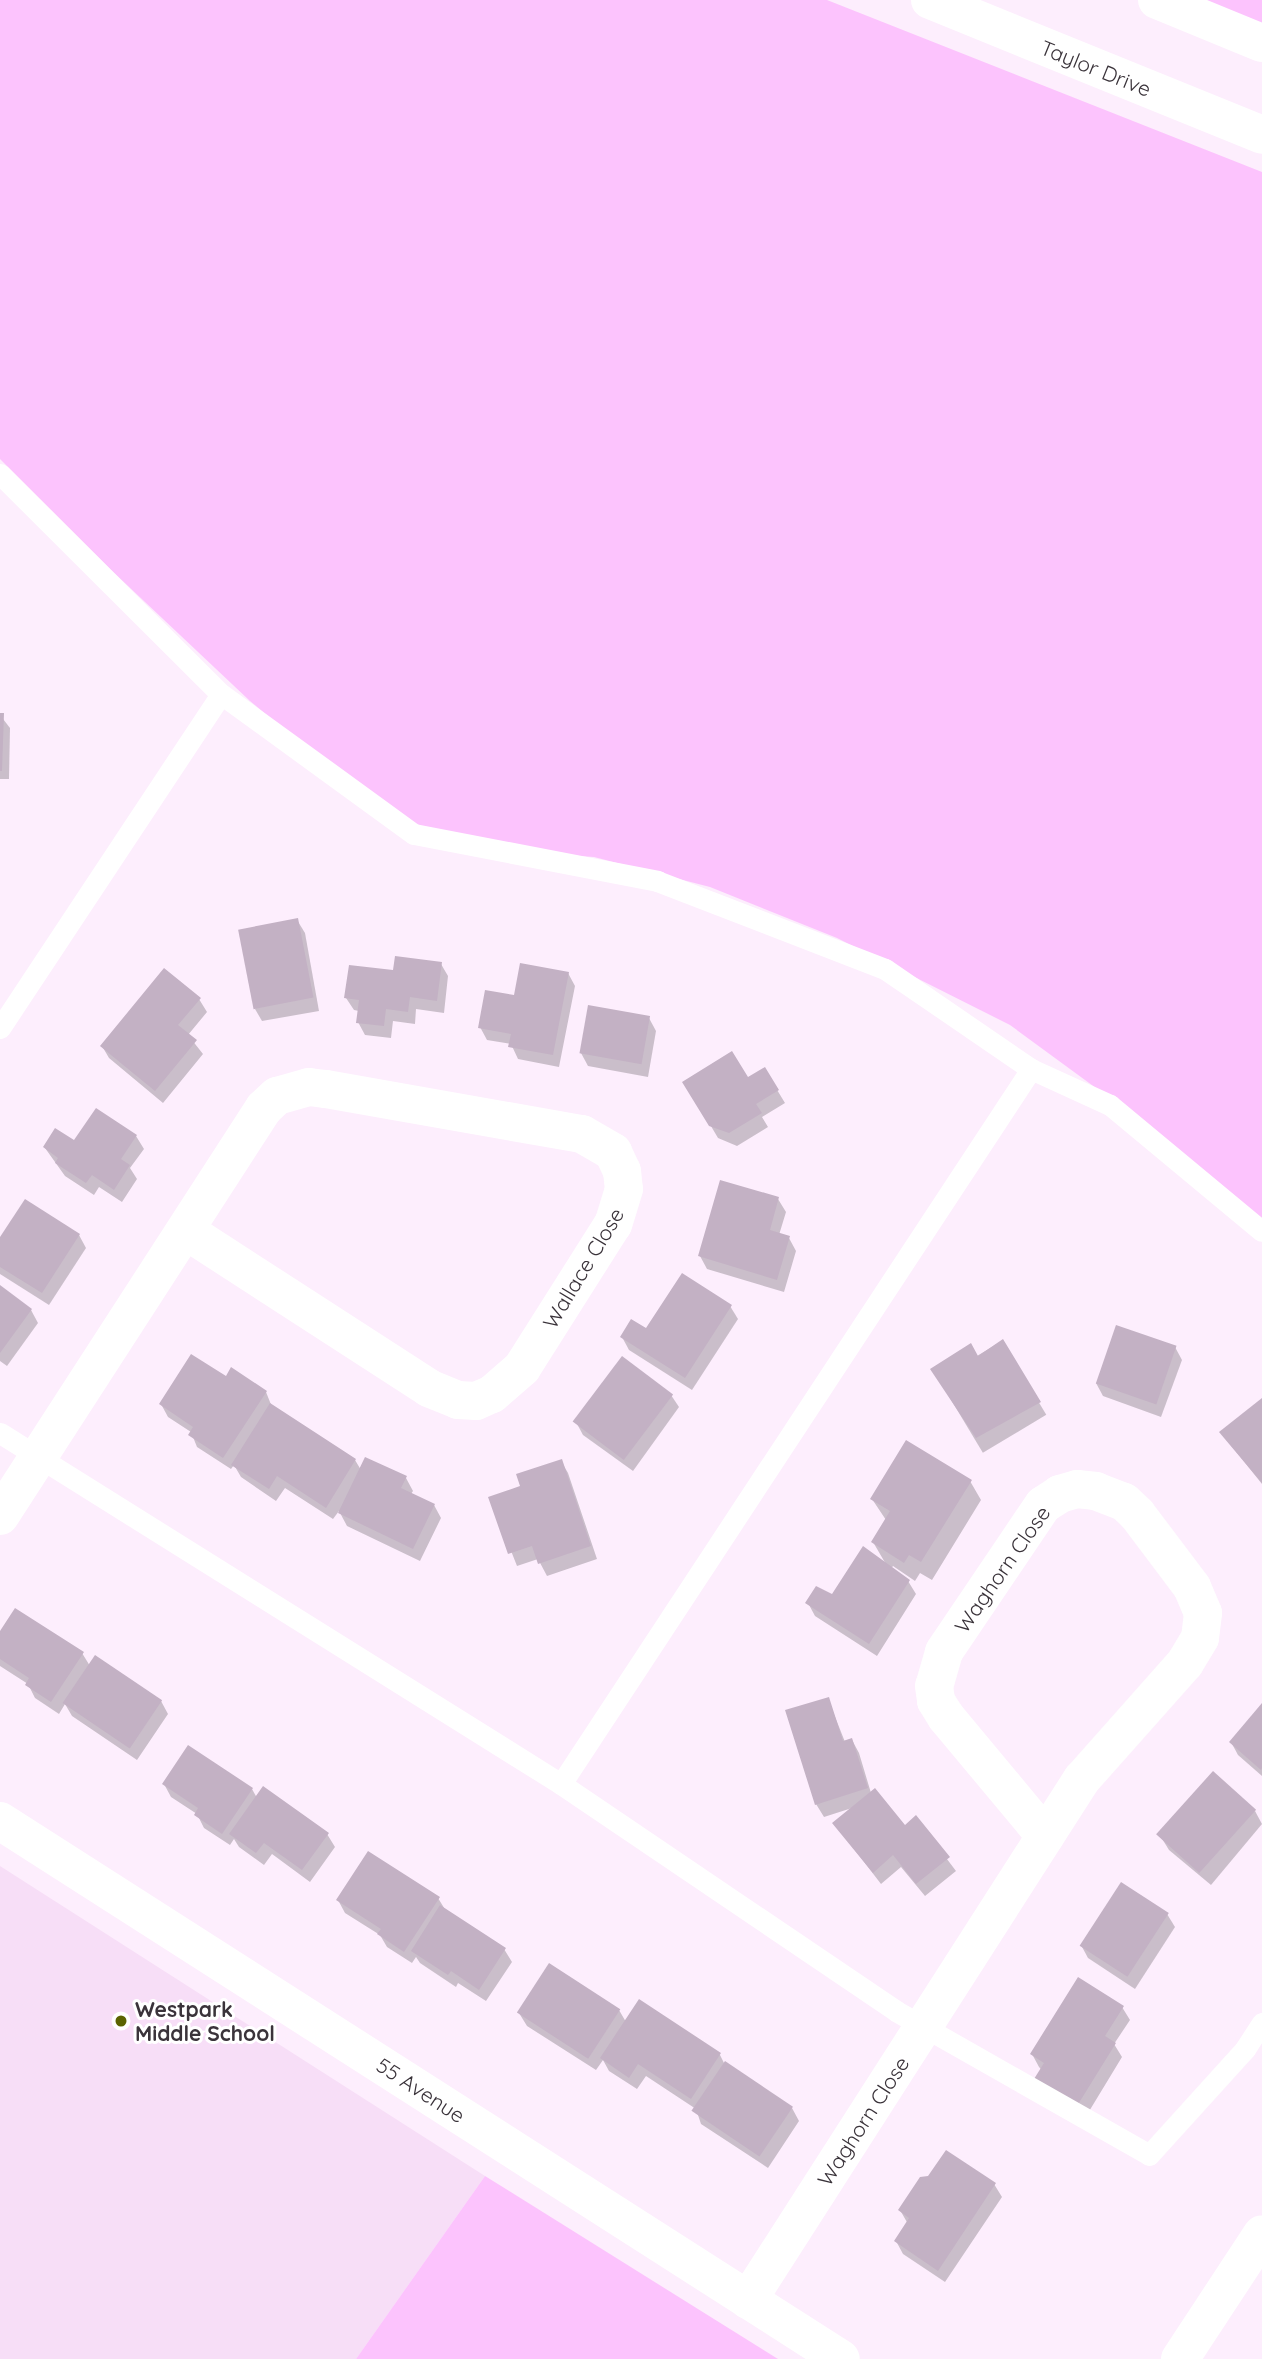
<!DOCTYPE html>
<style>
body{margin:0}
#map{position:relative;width:1262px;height:2359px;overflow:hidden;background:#fdeefd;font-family:Quicksand,sans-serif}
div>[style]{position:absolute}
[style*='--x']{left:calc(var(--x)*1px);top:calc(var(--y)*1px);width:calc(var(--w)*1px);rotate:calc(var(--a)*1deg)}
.built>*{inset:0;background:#f7def7}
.green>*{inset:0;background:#fcc3fd}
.shadow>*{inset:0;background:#0003;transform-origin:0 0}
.building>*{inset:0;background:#c3b1c4;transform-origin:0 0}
.lane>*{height:21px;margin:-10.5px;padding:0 10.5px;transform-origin:10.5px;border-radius:10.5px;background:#fff}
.street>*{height:38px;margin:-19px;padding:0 19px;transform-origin:19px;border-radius:19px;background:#fff}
.secondary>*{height:38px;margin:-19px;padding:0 19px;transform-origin:19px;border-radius:19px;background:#fff}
.dots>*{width:19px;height:19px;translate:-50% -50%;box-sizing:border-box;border:4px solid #fff;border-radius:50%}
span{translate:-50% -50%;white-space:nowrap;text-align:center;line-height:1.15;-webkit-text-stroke:6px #fff;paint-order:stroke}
.street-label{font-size:21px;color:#3a333a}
.poi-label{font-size:21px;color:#3a333a;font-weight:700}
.left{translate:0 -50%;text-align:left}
</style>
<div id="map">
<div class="built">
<i style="clip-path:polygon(0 1866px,485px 2176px,356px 2359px,0 2359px)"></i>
</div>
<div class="green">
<i style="clip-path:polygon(0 0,827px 0,1262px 172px,1262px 1230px,1126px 1110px,1010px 1025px,837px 938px,710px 887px,594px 857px,491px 850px,428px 834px,320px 760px,250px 701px,110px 569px,0 459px)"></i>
<i style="clip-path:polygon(1186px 0,1262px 0,1262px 30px)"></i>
<i style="clip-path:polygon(485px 2176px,778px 2359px,356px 2359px)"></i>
</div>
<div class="shadow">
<i style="clip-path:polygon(0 715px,10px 728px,9px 779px,0 779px)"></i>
<i style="clip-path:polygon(297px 920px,305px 933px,319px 1011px,262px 1021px,255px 1009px)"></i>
<i style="clip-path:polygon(441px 964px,448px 976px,444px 1013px,416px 1009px,415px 1024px,393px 1021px,391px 1038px,365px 1035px,358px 1022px,359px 1011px,354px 1010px,346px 998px,394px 972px)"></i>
<i style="clip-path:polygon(568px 973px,575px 986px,559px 1067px,518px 1059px,511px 1044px,487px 1040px,480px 1027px,515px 997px)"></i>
<i style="clip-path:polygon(199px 999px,207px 1012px,188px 1035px,203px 1054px,163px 1103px,109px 1058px,102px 1046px)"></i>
<i style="clip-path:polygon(649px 1018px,656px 1031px,648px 1077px,588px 1066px,581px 1053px)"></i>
<i style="clip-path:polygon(765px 1070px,785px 1103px,762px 1117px,768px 1127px,737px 1146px,718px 1138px,685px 1082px,747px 1080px)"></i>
<i style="clip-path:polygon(96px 1110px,136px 1136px,144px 1149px,130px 1168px,137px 1179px,122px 1202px,99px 1187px,94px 1195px,65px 1176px,45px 1148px,74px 1143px)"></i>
<i style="clip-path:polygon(778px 1199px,786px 1212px,779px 1235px,789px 1238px,796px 1251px,784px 1292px,707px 1269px,700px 1256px)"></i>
<i style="clip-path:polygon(79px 1235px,86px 1248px,49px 1305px,0 1274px,0 1240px)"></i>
<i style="clip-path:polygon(0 1287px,31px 1310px,38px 1323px,7px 1366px,0 1361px)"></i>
<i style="clip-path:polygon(730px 1306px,738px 1319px,692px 1390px,629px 1350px,622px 1337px)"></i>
<i style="left:1002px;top:1341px;width:86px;height:74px;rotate:59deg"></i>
<i style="clip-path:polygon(1175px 1347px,1182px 1360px,1161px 1417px,1103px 1396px,1096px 1383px)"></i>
<i style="clip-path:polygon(226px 1379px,266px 1392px,272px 1407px,355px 1460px,361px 1470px,406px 1478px,413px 1491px,411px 1494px,434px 1505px,441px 1518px,420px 1561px,347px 1526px,339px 1511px,333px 1519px,285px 1488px,276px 1501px,241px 1477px,234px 1465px,231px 1469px,197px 1447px,191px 1432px,168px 1417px,161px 1404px)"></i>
<i style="clip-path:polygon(671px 1395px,679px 1407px,633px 1471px,583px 1435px,576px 1422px)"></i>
<i style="clip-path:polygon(1262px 1400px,1262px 1484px,1221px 1433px)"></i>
<i style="clip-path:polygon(561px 1461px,568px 1473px,597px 1559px,547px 1576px,538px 1559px,517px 1566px,490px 1498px,522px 1487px)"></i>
<i style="clip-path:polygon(970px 1481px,981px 1500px,932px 1580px,920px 1573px,915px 1581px,893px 1566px,891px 1569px,908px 1581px,916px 1594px,877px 1656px,815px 1616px,808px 1603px,832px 1596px,887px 1566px,873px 1542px,886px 1520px,872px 1499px)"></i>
<i style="clip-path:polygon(0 1635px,82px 1653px,90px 1666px,161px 1701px,168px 1714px,137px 1760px,72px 1716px,65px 1704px,59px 1714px,35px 1698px,28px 1684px,0 1666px)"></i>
<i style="clip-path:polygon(828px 1699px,845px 1742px,852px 1740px,859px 1753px,871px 1793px,904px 1827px,916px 1818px,956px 1871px,925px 1896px,901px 1867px,881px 1884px,834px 1823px,852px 1808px,824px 1817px,816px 1804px)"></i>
<i style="clip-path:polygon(1262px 1706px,1262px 1776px,1238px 1755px,1231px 1742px)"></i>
<i style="clip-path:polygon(164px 1784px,252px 1789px,257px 1798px,327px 1834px,335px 1847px,310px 1882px,272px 1854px,264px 1865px,239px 1847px,234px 1839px,230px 1845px,204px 1828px,197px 1814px,171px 1797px)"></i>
<i style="clip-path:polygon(1255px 1811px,1262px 1824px,1211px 1885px,1169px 1850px,1161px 1837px)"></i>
<i style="clip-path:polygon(438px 1898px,446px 1911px,504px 1949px,512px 1962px,486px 2001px,458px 1983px,456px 1987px,420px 1963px,416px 1957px,412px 1963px,387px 1947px,380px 1935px,345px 1913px,338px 1900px)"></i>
<i style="clip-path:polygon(1167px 1914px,1175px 1927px,1135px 1989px,1088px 1958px,1081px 1945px)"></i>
<i style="clip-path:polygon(1122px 2007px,1130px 2020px,1114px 2044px,1122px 2057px,1085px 2118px,1039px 2067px,1032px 2054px)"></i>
<i style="clip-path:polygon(619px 2010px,626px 2022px,720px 2055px,724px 2063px,792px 2108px,799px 2121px,768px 2168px,701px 2124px,696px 2109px,646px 2076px,637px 2089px,609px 2071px,603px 2060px,596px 2070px,527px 2026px,519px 2013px)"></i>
<i style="clip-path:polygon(994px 2184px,1002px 2197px,945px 2282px,903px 2254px,896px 2241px,908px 2224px,900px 2210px)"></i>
</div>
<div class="building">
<i style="clip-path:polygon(0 713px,4px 713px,2px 771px,0 771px)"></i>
<i style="left:298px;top:918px;width:81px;height:61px;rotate:79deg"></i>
<i style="clip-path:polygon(395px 956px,442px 962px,437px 1001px,410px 997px,408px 1012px,386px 1009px,384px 1026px,356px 1023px,359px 1000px,344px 998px,349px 965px,393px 970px)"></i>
<i style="clip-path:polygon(520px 963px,569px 972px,553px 1055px,508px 1047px,511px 1034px,478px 1028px,485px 990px,514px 995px)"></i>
<i style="clip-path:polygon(164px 968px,201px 998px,178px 1025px,197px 1040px,155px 1091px,100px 1046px)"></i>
<i style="left:588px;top:1005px;width:63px;height:49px;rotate:10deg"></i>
<i style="clip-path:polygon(732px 1051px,748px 1077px,765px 1067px,779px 1090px,756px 1104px,762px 1113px,729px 1133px,709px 1126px,682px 1082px)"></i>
<i style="clip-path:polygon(96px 1108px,137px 1135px,121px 1159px,130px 1165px,114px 1190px,92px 1175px,86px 1183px,55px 1163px,58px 1158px,43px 1147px,55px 1128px,74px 1140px)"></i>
<i style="clip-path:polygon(720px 1180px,779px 1197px,770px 1230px,790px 1236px,777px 1280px,698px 1256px)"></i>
<i style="clip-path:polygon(25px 1199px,80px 1234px,42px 1293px,0 1267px,0 1237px)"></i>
<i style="clip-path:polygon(682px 1273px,732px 1305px,685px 1378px,620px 1337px,631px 1319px,646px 1328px)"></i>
<i style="clip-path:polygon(0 1285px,32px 1309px,0 1353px)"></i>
<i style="left:1116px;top:1325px;width:64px;height:62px;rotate:19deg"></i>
<i style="clip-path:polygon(1003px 1339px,1041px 1402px,976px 1438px,930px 1369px,971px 1343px,978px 1356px)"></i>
<i style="clip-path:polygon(191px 1354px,226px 1376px,231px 1367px,267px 1391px,223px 1458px,188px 1435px,193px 1427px,159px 1404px)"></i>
<i style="left:622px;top:1356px;width:64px;height:82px;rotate:37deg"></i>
<i style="clip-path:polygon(1262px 1398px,1262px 1483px,1219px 1432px)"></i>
<i style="clip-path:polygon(270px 1403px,356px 1459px,326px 1508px,277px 1476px,269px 1489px,231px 1465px)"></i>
<i style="clip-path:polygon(906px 1440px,972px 1480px,921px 1562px,909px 1555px,904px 1563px,871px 1542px,890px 1511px,870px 1499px)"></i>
<i style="clip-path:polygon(365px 1457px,407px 1476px,401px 1488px,435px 1504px,413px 1549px,338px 1513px)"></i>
<i style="clip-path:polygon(562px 1459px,591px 1546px,538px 1564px,532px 1546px,508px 1554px,488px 1497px,520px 1486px,516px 1474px)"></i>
<i style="clip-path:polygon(863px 1546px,910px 1580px,869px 1644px,805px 1603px,816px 1586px,832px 1594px)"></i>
<i style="clip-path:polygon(15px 1608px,84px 1652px,51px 1702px,25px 1685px,29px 1678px,0 1659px,0 1631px)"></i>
<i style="left:95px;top:1655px;width:81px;height:58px;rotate:34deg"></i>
<i style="clip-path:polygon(829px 1697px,843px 1741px,852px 1738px,868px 1788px,815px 1805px,785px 1710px)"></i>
<i style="clip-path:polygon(1262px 1703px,1262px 1768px,1261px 1770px,1229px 1742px)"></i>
<i style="clip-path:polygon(188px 1745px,253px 1788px,222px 1834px,194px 1815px,198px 1808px,162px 1784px)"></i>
<i style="left:1213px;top:1771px;width:58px;height:85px;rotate:42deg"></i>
<i style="clip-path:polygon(263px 1786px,329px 1833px,302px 1870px,264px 1843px,256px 1853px,229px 1834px)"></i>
<i style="clip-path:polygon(875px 1788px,905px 1825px,916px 1815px,950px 1857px,916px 1884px,893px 1855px,873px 1873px,832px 1823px)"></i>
<i style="clip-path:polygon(368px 1851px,440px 1897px,404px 1952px,377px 1934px,381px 1929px,336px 1900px)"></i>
<i style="left:1121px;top:1882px;width:57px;height:76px;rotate:33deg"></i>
<i style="clip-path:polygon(440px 1905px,506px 1948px,479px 1990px,451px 1971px,448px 1975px,411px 1951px)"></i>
<i style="left:549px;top:1963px;width:85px;height:59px;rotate:33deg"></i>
<i style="clip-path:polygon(1078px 1977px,1124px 2006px,1105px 2036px,1116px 2043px,1077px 2106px,1034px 2079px,1044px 2063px,1030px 2054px)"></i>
<i style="clip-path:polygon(639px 1999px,721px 2053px,691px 2099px,638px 2064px,629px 2078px,600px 2058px)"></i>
<i style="left:725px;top:2061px;width:82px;height:60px;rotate:34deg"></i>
<i style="clip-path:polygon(946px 2150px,996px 2183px,938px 2271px,894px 2241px,909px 2218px,898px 2210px,920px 2177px,928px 2176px)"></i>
</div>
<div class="lane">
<i style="--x:0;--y:474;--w:312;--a:44.9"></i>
<i style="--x:221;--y:694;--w:238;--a:36"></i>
<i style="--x:414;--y:834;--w:248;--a:10.9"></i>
<i style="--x:657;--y:881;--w:244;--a:21.1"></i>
<i style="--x:885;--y:969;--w:177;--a:34.4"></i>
<i style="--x:1031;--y:1069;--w:87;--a:24.5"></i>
<i style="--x:1110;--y:1105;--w:197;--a:39.7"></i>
<i style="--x:0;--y:1028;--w:400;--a:-56.5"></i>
<i style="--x:0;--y:1433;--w:662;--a:32.03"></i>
<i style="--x:561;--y:1784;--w:405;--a:34.1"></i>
<i style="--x:896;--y:2011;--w:291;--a:29.6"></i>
<i style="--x:1149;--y:2155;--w:143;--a:-47.8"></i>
<i style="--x:1245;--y:2049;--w:31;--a:-57"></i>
<i style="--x:561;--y:1784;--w:856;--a:-56.68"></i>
</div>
<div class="street">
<i style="--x:0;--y:1516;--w:486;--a:-57.1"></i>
<i style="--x:264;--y:1108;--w:18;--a:-43"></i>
<i style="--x:277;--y:1096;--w:33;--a:-16"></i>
<i style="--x:309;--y:1087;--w:17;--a:7"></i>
<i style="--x:326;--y:1089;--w:260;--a:10"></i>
<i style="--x:582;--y:1134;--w:36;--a:30"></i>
<i style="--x:613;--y:1152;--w:21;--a:65"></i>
<i style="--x:622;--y:1171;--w:18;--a:84"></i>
<i style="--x:624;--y:1189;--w:37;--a:107"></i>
<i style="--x:613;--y:1224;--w:170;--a:122.3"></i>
<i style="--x:522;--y:1368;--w:40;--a:139"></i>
<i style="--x:492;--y:1394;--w:17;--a:156"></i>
<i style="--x:476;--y:1401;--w:18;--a:-177"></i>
<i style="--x:458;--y:1400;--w:31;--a:-158"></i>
<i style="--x:429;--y:1388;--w:289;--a:-147.1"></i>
<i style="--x:748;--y:2300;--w:619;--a:-57.34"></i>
<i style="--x:1082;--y:1779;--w:155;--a:-48.4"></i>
<i style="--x:1185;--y:1663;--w:29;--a:-59"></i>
<i style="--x:1200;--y:1638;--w:25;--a:-83"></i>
<i style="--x:1203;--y:1613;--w:28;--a:-113"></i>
<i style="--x:1192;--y:1587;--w:91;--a:-127"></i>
<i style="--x:1137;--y:1514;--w:18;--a:-137"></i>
<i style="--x:1124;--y:1502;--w:30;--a:-159"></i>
<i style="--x:1096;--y:1491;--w:19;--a:-174"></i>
<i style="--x:1077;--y:1489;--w:18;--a:164"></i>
<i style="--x:1060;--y:1494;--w:20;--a:147"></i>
<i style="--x:1043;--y:1505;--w:177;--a:124"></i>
<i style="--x:944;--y:1652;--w:35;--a:106"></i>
<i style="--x:934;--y:1686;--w:15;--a:82"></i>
<i style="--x:936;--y:1701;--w:19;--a:58"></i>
<i style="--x:946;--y:1717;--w:155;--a:50.2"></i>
</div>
<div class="secondary">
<i style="--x:930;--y:0;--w:358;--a:22.1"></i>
<i style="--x:1157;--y:0;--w:113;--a:22.3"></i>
<i style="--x:0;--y:1821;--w:998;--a:32.61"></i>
<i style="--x:1180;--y:2359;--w:149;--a:-56.7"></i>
</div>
<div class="dots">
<i style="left:121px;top:2021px;background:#5b6301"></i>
</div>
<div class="street-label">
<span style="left:1096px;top:68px;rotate:22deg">Taylor Drive</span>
<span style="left:583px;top:1268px;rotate:-59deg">Wallace Close</span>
<span style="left:1002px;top:1569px;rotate:-55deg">Waghorn Close</span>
<span style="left:421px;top:2090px;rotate:33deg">55 Avenue</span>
<span style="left:863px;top:2121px;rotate:-57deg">Waghorn Close</span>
</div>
<div class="poi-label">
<span class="left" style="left:135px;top:2021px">Westpark<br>Middle School</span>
</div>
</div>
